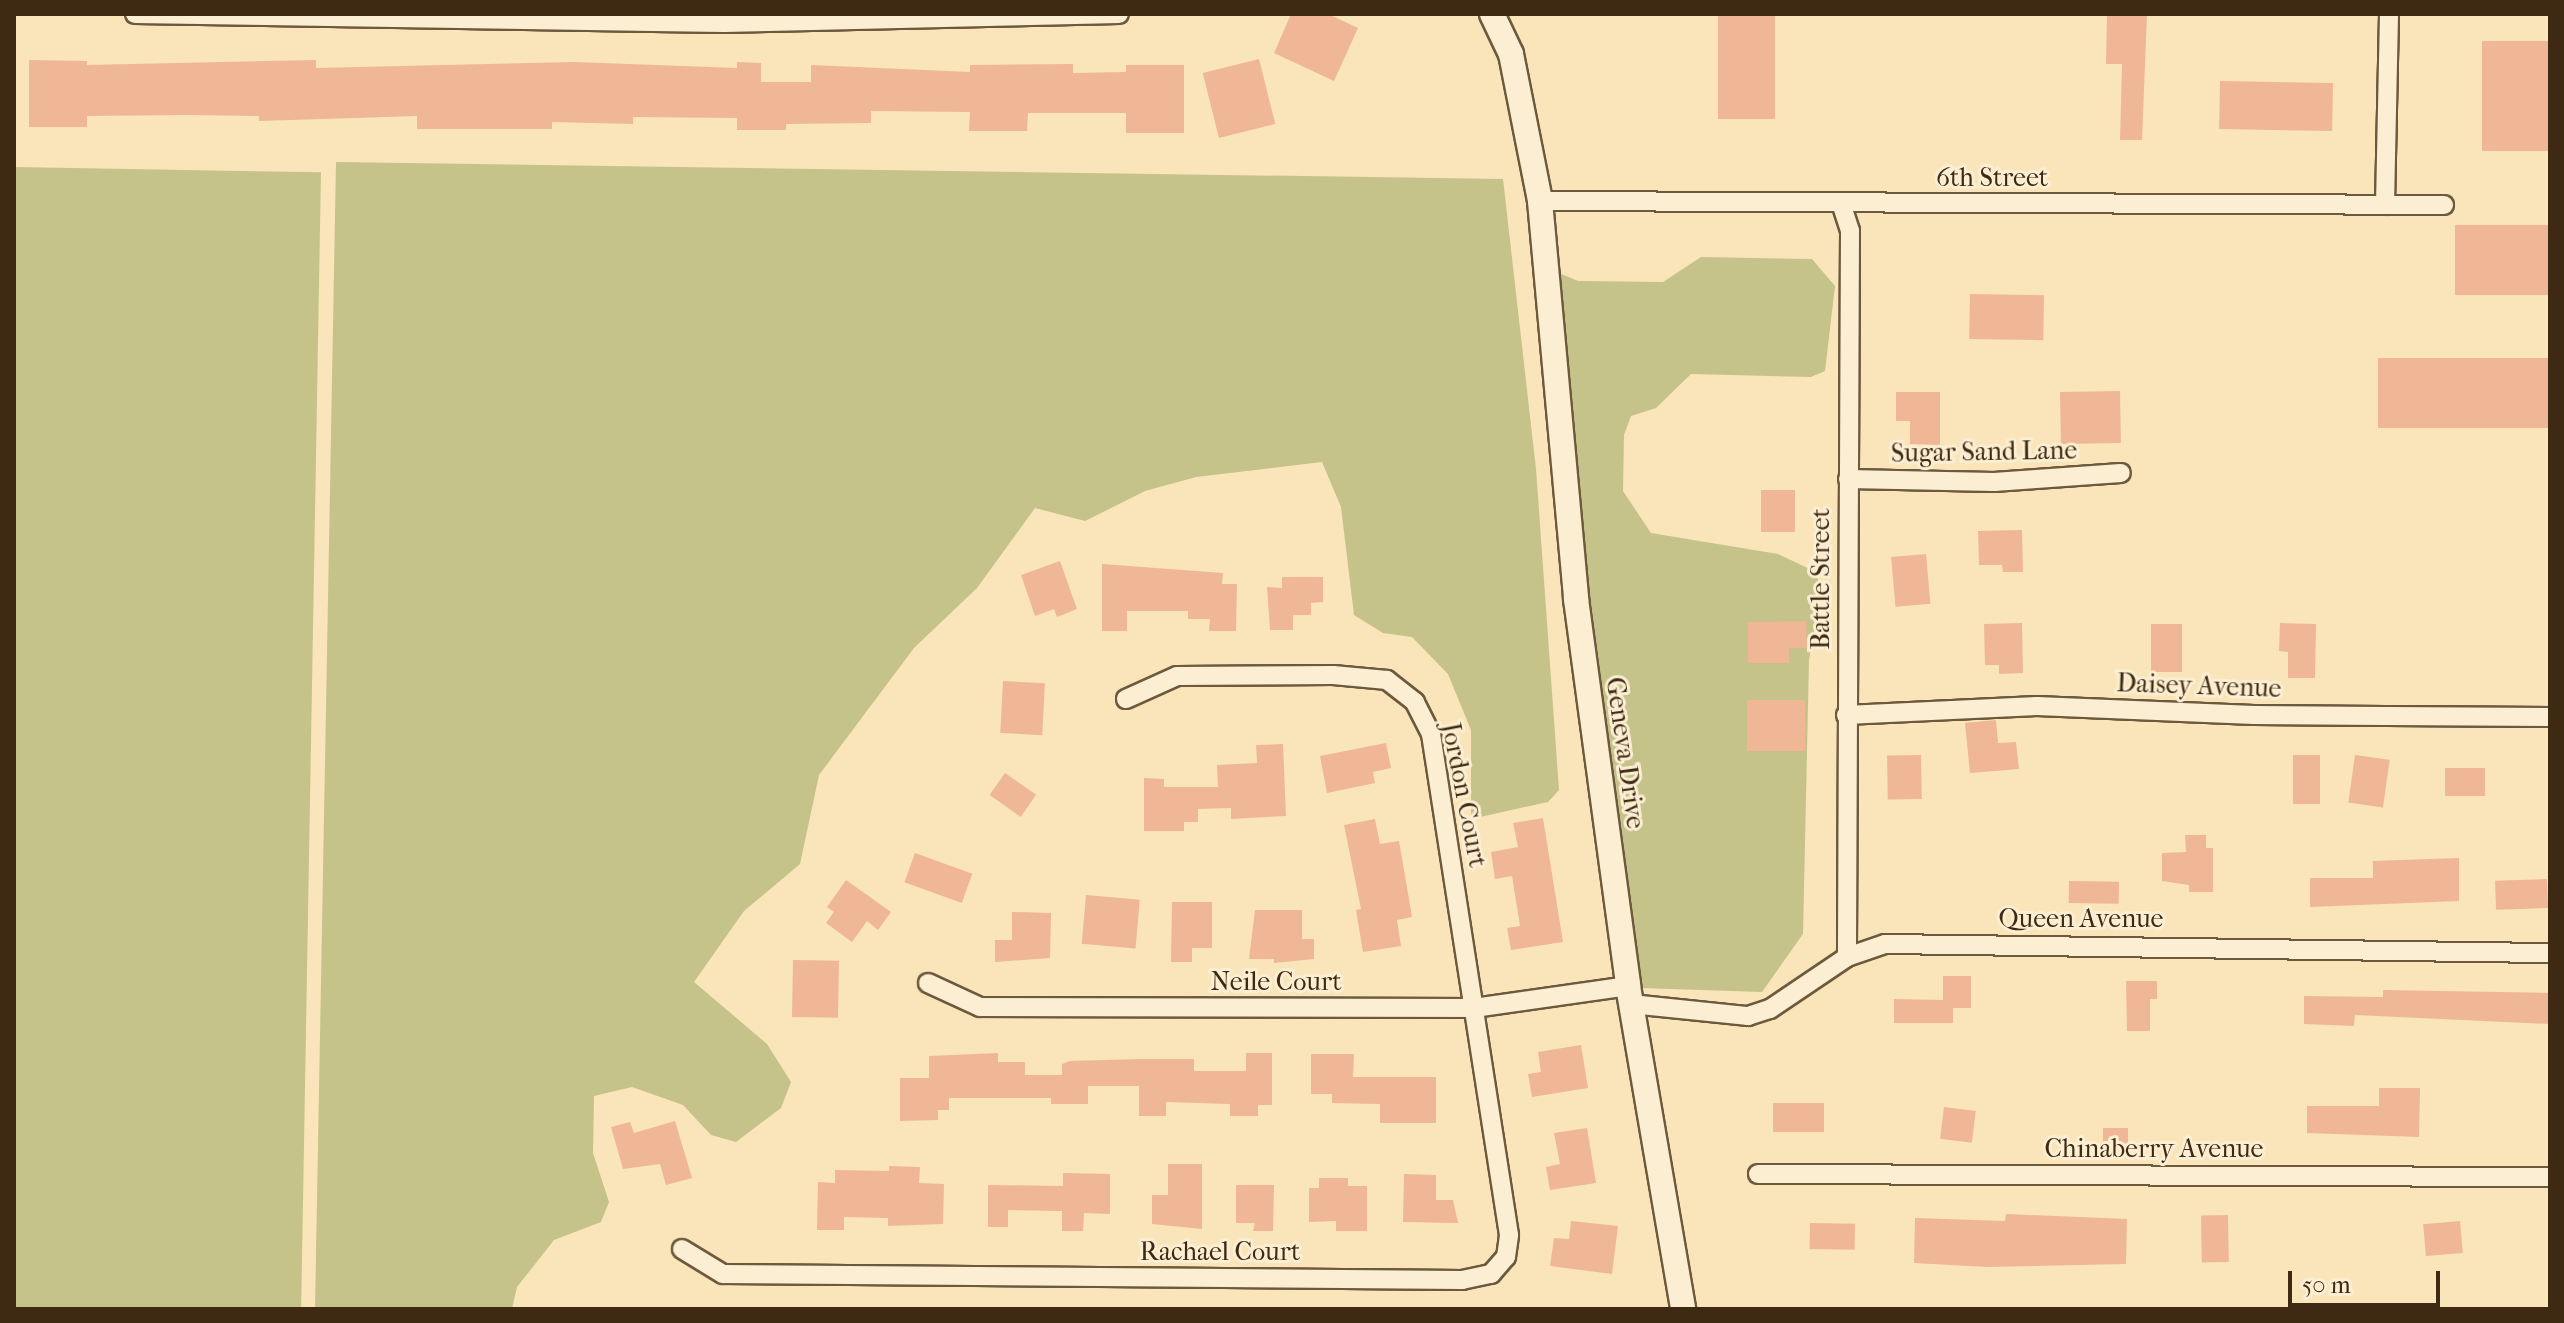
<!DOCTYPE html>
<style>
body{margin:0}
#map{position:relative;width:2564px;height:1323px;overflow:hidden;background:#f9e5b9;font-family:"IM FELL French Canon",serif}
div>[style]{position:absolute}
[style*='--x']{left:calc(var(--x)*1px);top:calc(var(--y)*1px);width:calc(var(--w)*1px);rotate:calc(var(--a)*1deg)}
.green>*{inset:0;background:#c5c28a;transform-origin:0 0}
.building>*{inset:0;background:#efb795;transform-origin:0 0}
.roads{filter:drop-shadow(2px 0 #6d593c) drop-shadow(-2px 0 #6d593c) drop-shadow(0 2px #6d593c) drop-shadow(0 -2px #6d593c)}
.street>*{height:18px;margin:-9px;padding:0 9px;transform-origin:9px;border-radius:9px;background:#fbeed2}
.secondary>*{height:24px;margin:-12px;padding:0 12px;transform-origin:12px;border-radius:12px;background:#fbeed2}
span{translate:-50% -50%;white-space:nowrap;text-align:center;line-height:1.15;-webkit-text-stroke:6px #fbeed2;paint-order:stroke}
.street-label{font-size:26px;color:#3e2a13}
.frame{position:absolute;inset:0;border:16px solid #3e2a13;pointer-events:none}
.scale{position:absolute;left:2288px;top:1271px;width:152px;height:36px;box-sizing:border-box;border:4px solid #3e2a13;border-top:0;padding-left:10px;font-size:24px;line-height:28px;white-space:nowrap;color:#3e2a13;-webkit-text-stroke:6px #fbeed2;paint-order:stroke}
</style>
<div id="map">
<div class="green">
<i style="clip-path:polygon(336px 162px,1503px 179px,1536px 469px,1559px 790px,1548px 802px,1471px 819px,1471px 730px,1448px 674px,1412px 637px,1383px 633px,1354px 615px,1341px 507px,1322px 462px,1196px 477px,1145px 491px,1085px 521px,1035px 508px,977px 588px,914px 648px,819px 775px,800px 864px,744px 911px,694px 982px,767px 1044px,791px 1082px,781px 1108px,736px 1142px,711px 1135px,683px 1105px,632px 1087px,594px 1096px,593px 1153px,609px 1202px,601px 1222px,554px 1240px,517px 1287px,512px 1309px,315px 1309px)"></i>
<i style="left:14px;top:167px;width:307px;height:1142px;rotate:1deg"></i>
<i style="clip-path:polygon(1701px 257px,1812px 259px,1835px 286px,1825px 371px,1811px 377px,1691px 374px,1656px 408px,1631px 416px,1624px 435px,1623px 491px,1651px 533px,1778px 554px,1816px 572px,1821px 591px,1809px 660px,1803px 934px,1762px 992px,1641px 988px,1588px 598px,1559px 273px,1578px 281px,1663px 282px)"></i>
</div>
<div class="building">
<i style="clip-path:polygon(1291px 14px,1328px 14px,1358px 28px,1334px 81px,1274px 53px)"></i>
<i style="left:1718px;top:14px;width:57px;height:105px"></i>
<i style="clip-path:polygon(2107px 14px,2147px 14px,2142px 140px,2120px 140px,2122px 64px,2106px 64px)"></i>
<i style="left:2482px;top:41px;width:68px;height:110px"></i>
<i style="left:1259px;top:59px;width:67px;height:58px;rotate:76deg"></i>
<i style="clip-path:polygon(29px 60px,87px 61px,87px 65px,316px 60px,316px 68px,574px 62px,737px 68px,737px 62px,761px 63px,761px 82px,811px 82px,811px 65px,970px 72px,970px 65px,1073px 64px,1073px 73px,1126px 72px,1126px 65px,1184px 65px,1184px 133px,1126px 133px,1126px 113px,1028px 113px,1027px 131px,969px 131px,970px 112px,871px 111px,871px 123px,786px 124px,786px 130px,737px 130px,737px 118px,633px 117px,633px 124px,552px 122px,552px 129px,417px 129px,417px 116px,259px 121px,259px 116px,187px 115px,87px 116px,87px 127px,29px 127px)"></i>
<i style="left:2220px;top:81px;width:113px;height:48px;rotate:1deg"></i>
<i style="left:2455px;top:225px;width:95px;height:70px"></i>
<i style="left:1970px;top:294px;width:74px;height:45px;rotate:1deg"></i>
<i style="left:2378px;top:358px;width:172px;height:70px"></i>
<i style="left:2120px;top:391px;width:52px;height:60px;rotate:89deg"></i>
<i style="clip-path:polygon(1896px 392px,1940px 392px,1940px 445px,1910px 444px,1910px 421px,1896px 421px)"></i>
<i style="left:1761px;top:490px;width:34px;height:42px"></i>
<i style="clip-path:polygon(2022px 530px,2023px 572px,2003px 572px,2002px 565px,1979px 565px,1978px 531px)"></i>
<i style="left:1926px;top:554px;width:50px;height:35px;rotate:85deg"></i>
<i style="clip-path:polygon(1060px 561px,1077px 609px,1057px 617px,1054px 609px,1035px 616px,1021px 575px)"></i>
<i style="clip-path:polygon(1102px 564px,1223px 573px,1222px 584px,1237px 584px,1236px 631px,1209px 631px,1210px 619px,1188px 619px,1188px 611px,1127px 611px,1127px 631px,1102px 631px)"></i>
<i style="clip-path:polygon(1282px 577px,1323px 577px,1323px 602px,1311px 603px,1311px 615px,1293px 615px,1293px 630px,1270px 630px,1267px 587px,1282px 588px)"></i>
<i style="clip-path:polygon(1806px 621px,1807px 648px,1789px 648px,1789px 663px,1748px 663px,1748px 622px)"></i>
<i style="clip-path:polygon(2022px 623px,2023px 673px,1999px 674px,1999px 665px,1985px 665px,1984px 624px)"></i>
<i style="clip-path:polygon(2280px 623px,2316px 624px,2315px 678px,2288px 678px,2288px 652px,2279px 651px)"></i>
<i style="left:2151px;top:624px;width:31px;height:48px"></i>
<i style="left:1003px;top:681px;width:42px;height:52px;rotate:3deg"></i>
<i style="left:1805px;top:700px;width:51px;height:58px;rotate:90deg"></i>
<i style="clip-path:polygon(1996px 720px,1998px 743px,2016px 742px,2019px 769px,1970px 773px,1965px 723px)"></i>
<i style="clip-path:polygon(1386px 743px,1391px 768px,1373px 772px,1375px 783px,1327px 793px,1320px 756px)"></i>
<i style="clip-path:polygon(1283px 744px,1286px 816px,1231px 819px,1231px 808px,1198px 809px,1198px 822px,1184px 822px,1184px 831px,1144px 831px,1144px 778px,1164px 779px,1164px 787px,1218px 787px,1217px 765px,1257px 763px,1256px 745px)"></i>
<i style="left:1921px;top:755px;width:44px;height:34px;rotate:89deg"></i>
<i style="left:2293px;top:755px;width:27px;height:49px"></i>
<i style="left:2355px;top:755px;width:35px;height:48px;rotate:8deg"></i>
<i style="left:2445px;top:768px;width:40px;height:28px"></i>
<i style="left:1005px;top:773px;width:38px;height:27px;rotate:35deg"></i>
<i style="clip-path:polygon(1543px 818px,1563px 942px,1511px 950px,1507px 928px,1520px 926px,1512px 876px,1495px 879px,1491px 852px,1518px 847px,1513px 823px)"></i>
<i style="clip-path:polygon(1375px 819px,1380px 844px,1399px 841px,1412px 917px,1397px 920px,1401px 946px,1363px 952px,1356px 910px,1361px 909px,1344px 825px)"></i>
<i style="clip-path:polygon(2185px 835px,2206px 835px,2206px 848px,2213px 848px,2213px 892px,2189px 892px,2189px 885px,2162px 881px,2162px 853px,2186px 852px)"></i>
<i style="left:915px;top:853px;width:61px;height:31px;rotate:20deg"></i>
<i style="clip-path:polygon(2459px 858px,2459px 901px,2310px 907px,2310px 878px,2373px 878px,2373px 861px)"></i>
<i style="left:2547px;top:879px;width:29px;height:52px;rotate:88deg"></i>
<i style="clip-path:polygon(846px 880px,891px 912px,878px 930px,867px 921px,852px 942px,826px 923px,834px 912px,827px 907px)"></i>
<i style="left:2069px;top:881px;width:50px;height:22px;rotate:1deg"></i>
<i style="left:1086px;top:895px;width:54px;height:49px;rotate:5deg"></i>
<i style="clip-path:polygon(1172px 902px,1212px 902px,1212px 948px,1192px 948px,1192px 962px,1171px 962px)"></i>
<i style="clip-path:polygon(1255px 910px,1302px 910px,1302px 939px,1314px 939px,1314px 959px,1274px 963px,1274px 959px,1249px 959px)"></i>
<i style="clip-path:polygon(1012px 912px,1051px 913px,1050px 958px,995px 962px,995px 940px,1012px 940px)"></i>
<i style="left:793px;top:960px;width:46px;height:57px;rotate:1deg"></i>
<i style="clip-path:polygon(1943px 976px,1971px 976px,1971px 1008px,1953px 1008px,1953px 1023px,1894px 1023px,1894px 999px,1943px 1000px)"></i>
<i style="clip-path:polygon(2126px 981px,2157px 981px,2157px 999px,2150px 999px,2150px 1031px,2127px 1031px)"></i>
<i style="clip-path:polygon(2383px 990px,2550px 993px,2550px 1024px,2355px 1015px,2354px 1026px,2304px 1024px,2304px 996px,2383px 997px)"></i>
<i style="clip-path:polygon(1581px 1045px,1588px 1088px,1532px 1097px,1528px 1074px,1541px 1072px,1538px 1052px)"></i>
<i style="clip-path:polygon(998px 1053px,998px 1062px,1025px 1062px,1025px 1075px,1062px 1075px,1062px 1064px,1070px 1061px,1139px 1059px,1194px 1059px,1194px 1071px,1246px 1071px,1246px 1053px,1272px 1053px,1272px 1105px,1258px 1105px,1258px 1116px,1230px 1116px,1230px 1104px,1166px 1102px,1166px 1116px,1139px 1116px,1139px 1086px,1088px 1086px,1088px 1104px,1051px 1104px,1051px 1098px,949px 1098px,949px 1110px,938px 1110px,938px 1120px,900px 1121px,900px 1078px,929px 1078px,929px 1056px)"></i>
<i style="clip-path:polygon(1311px 1054px,1354px 1054px,1353px 1077px,1436px 1077px,1436px 1123px,1380px 1123px,1380px 1104px,1332px 1103px,1332px 1094px,1311px 1094px)"></i>
<i style="clip-path:polygon(2379px 1088px,2420px 1088px,2419px 1137px,2307px 1133px,2307px 1106px,2379px 1106px)"></i>
<i style="left:1773px;top:1103px;width:51px;height:29px"></i>
<i style="left:1944px;top:1107px;width:32px;height:32px;rotate:7deg"></i>
<i style="clip-path:polygon(675px 1121px,692px 1178px,666px 1185px,660px 1164px,623px 1169px,611px 1127px,630px 1122px,634px 1133px)"></i>
<i style="clip-path:polygon(1587px 1128px,1596px 1183px,1550px 1190px,1546px 1167px,1560px 1164px,1554px 1133px)"></i>
<i style="left:2103px;top:1128px;width:25px;height:22px"></i>
<i style="clip-path:polygon(1168px 1164px,1202px 1164px,1202px 1229px,1152px 1224px,1152px 1195px,1168px 1195px)"></i>
<i style="clip-path:polygon(889px 1166px,920px 1167px,919px 1183px,944px 1184px,943px 1224px,888px 1226px,888px 1218px,844px 1217px,844px 1230px,817px 1230px,818px 1182px,835px 1183px,835px 1170px,889px 1171px)"></i>
<i style="clip-path:polygon(1063px 1173px,1110px 1174px,1110px 1214px,1084px 1213px,1083px 1231px,1062px 1231px,1062px 1211px,1008px 1210px,1008px 1227px,988px 1227px,988px 1185px,1063px 1186px)"></i>
<i style="clip-path:polygon(1404px 1174px,1436px 1175px,1436px 1200px,1453px 1200px,1458px 1223px,1403px 1222px)"></i>
<i style="clip-path:polygon(1319px 1178px,1348px 1178px,1348px 1186px,1367px 1186px,1367px 1231px,1336px 1231px,1336px 1221px,1309px 1222px,1309px 1188px,1319px 1188px)"></i>
<i style="clip-path:polygon(1236px 1185px,1274px 1185px,1273px 1231px,1253px 1231px,1255px 1223px,1236px 1223px)"></i>
<i style="clip-path:polygon(2006px 1214px,2127px 1219px,2126px 1264px,1988px 1267px,1914px 1263px,1915px 1218px,2005px 1221px)"></i>
<i style="left:2228px;top:1215px;width:47px;height:27px;rotate:89deg"></i>
<i style="clip-path:polygon(1571px 1221px,1618px 1226px,1612px 1274px,1550px 1266px,1554px 1238px,1569px 1239px)"></i>
<i style="left:2460px;top:1221px;width:32px;height:37px;rotate:85deg"></i>
<i style="left:1810px;top:1223px;width:45px;height:26px;rotate:1deg"></i>
</div>
<div class="roads">
<div class="street">
<i style="--x:135;--y:14;--w:589;--a:0.88"></i>
<i style="--x:724;--y:23;--w:395;--a:-1.3"></i>
<i style="--x:1540;--y:201;--w:904;--a:0.25"></i>
<i style="--x:1841;--y:203;--w:29;--a:72"></i>
<i style="--x:1850;--y:231;--w:726;--a:90.24"></i>
<i style="--x:2385;--y:205;--w:191;--a:-88.8"></i>
<i style="--x:1848;--y:479;--w:146;--a:1.2"></i>
<i style="--x:1994;--y:482;--w:127;--a:-4.1"></i>
<i style="--x:1846;--y:715;--w:191;--a:-2.7"></i>
<i style="--x:2037;--y:706;--w:217;--a:2.4"></i>
<i style="--x:2254;--y:715;--w:296;--a:0.4"></i>
<i style="--x:928;--y:983;--w:57;--a:24.8"></i>
<i style="--x:980;--y:1007;--w:494;--a:0.1"></i>
<i style="--x:1474;--y:1008;--w:156;--a:-8.1"></i>
<i style="--x:1631;--y:1004;--w:118;--a:5.9"></i>
<i style="--x:1748;--y:1016;--w:23;--a:-18"></i>
<i style="--x:1770;--y:1009;--w:93;--a:-34"></i>
<i style="--x:1847;--y:957;--w:40;--a:-18.9"></i>
<i style="--x:1885;--y:944;--w:665;--a:0.78"></i>
<i style="--x:1758;--y:1174;--w:792;--a:0.22"></i>
<i style="--x:682;--y:1249;--w:48;--a:31.4"></i>
<i style="--x:723;--y:1274;--w:739;--a:0.47"></i>
<i style="--x:1462;--y:1280;--w:30;--a:-12"></i>
<i style="--x:1491;--y:1274;--w:23;--a:-49"></i>
<i style="--x:1506;--y:1257;--w:22;--a:-82"></i>
<i style="--x:1509;--y:1235;--w:507;--a:-98.85"></i>
<i style="--x:1431;--y:734;--w:36;--a:-117"></i>
<i style="--x:1415;--y:702;--w:36;--a:-142"></i>
<i style="--x:1387;--y:680;--w:54;--a:-174.7"></i>
<i style="--x:1333;--y:675;--w:156;--a:179.6"></i>
<i style="--x:1177;--y:676;--w:56;--a:155.7"></i>
</div>
<div class="secondary">
<i style="--x:1492;--y:14;--w:44;--a:64.6"></i>
<i style="--x:1511;--y:54;--w:150;--a:78.8"></i>
<i style="--x:1540;--y:201;--w:400;--a:84.8"></i>
<i style="--x:1576;--y:599;--w:390;--a:82.3"></i>
<i style="--x:1628;--y:986;--w:328;--a:80.3"></i>
</div>
</div>
<div class="street-label">
<span style="left:1992px;top:178px">6th Street</span>
<span style="left:1984px;top:452px;rotate:-1deg">Sugar Sand Lane</span>
<span style="left:1821px;top:579px;rotate:-90deg">Battle Street</span>
<span style="left:2199px;top:686px;rotate:2deg">Daisey Avenue</span>
<span style="left:1625px;top:753px;rotate:82deg">Geneva Drive</span>
<span style="left:1464px;top:795px;rotate:79deg">Jordon Court</span>
<span style="left:2081px;top:919px">Queen Avenue</span>
<span style="left:1276px;top:982px">Neile Court</span>
<span style="left:2154px;top:1149px">Chinaberry Avenue</span>
<span style="left:1220px;top:1252px">Rachael Court</span>
</div>
<div class="frame"></div>
<div class="scale">50 m</div>
</div>
